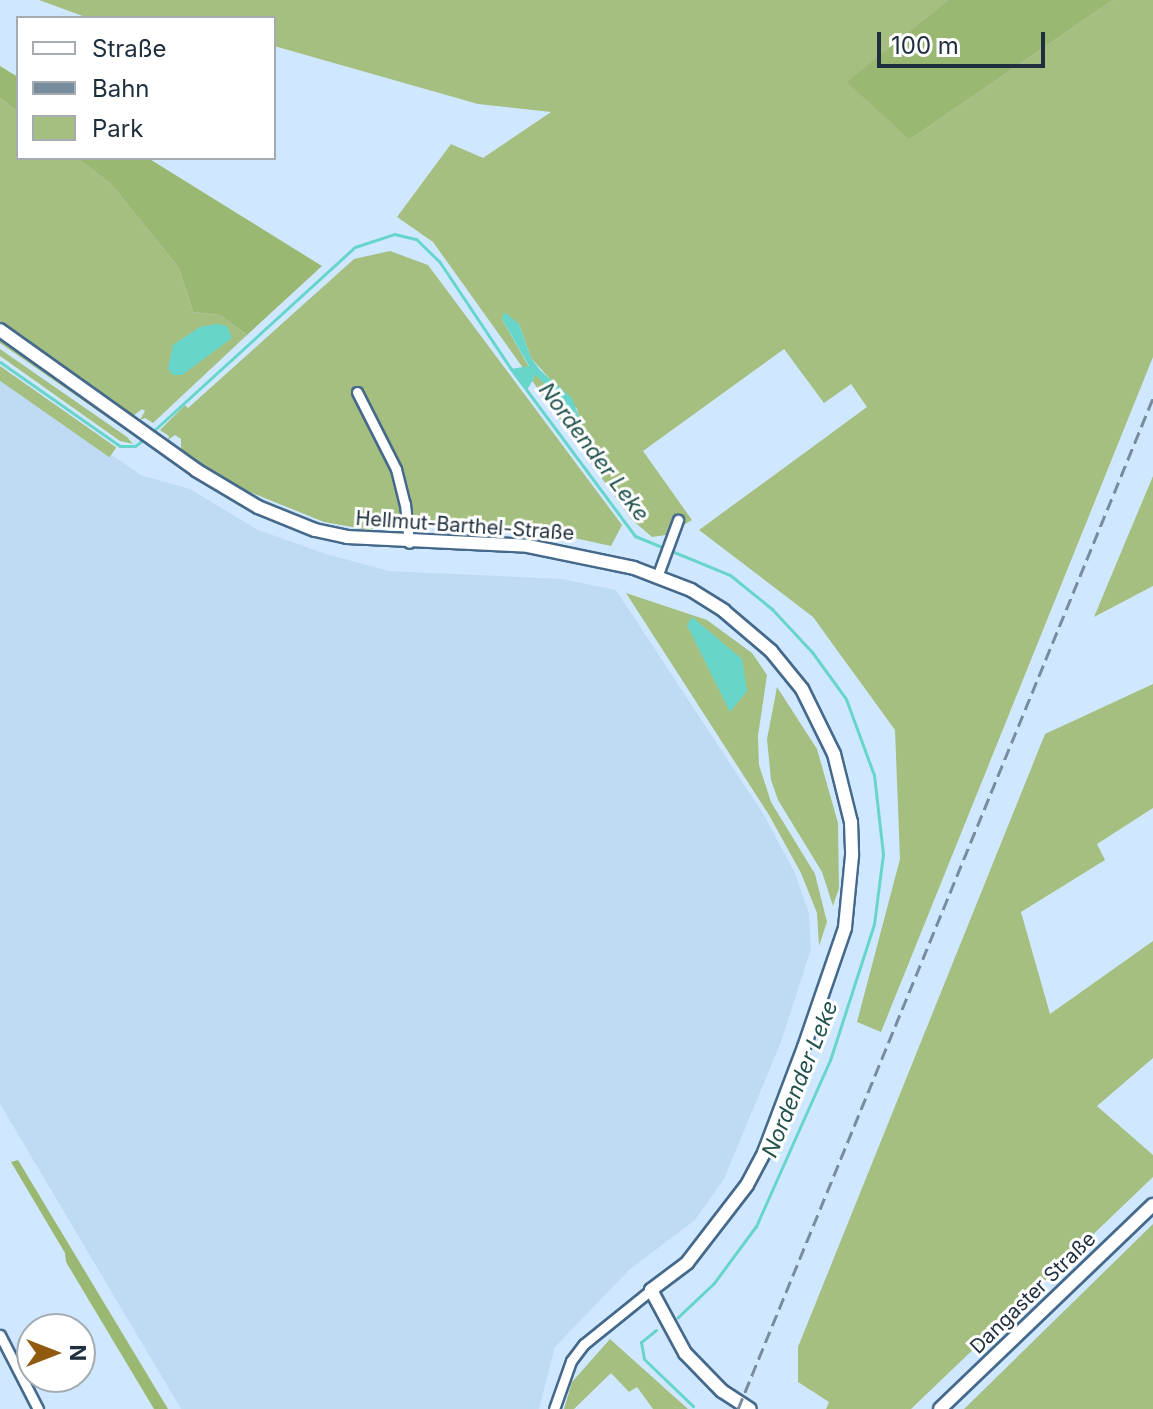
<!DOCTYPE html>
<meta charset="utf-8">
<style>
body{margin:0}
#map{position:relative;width:1153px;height:1409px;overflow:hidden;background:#d0e8ff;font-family:Inter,sans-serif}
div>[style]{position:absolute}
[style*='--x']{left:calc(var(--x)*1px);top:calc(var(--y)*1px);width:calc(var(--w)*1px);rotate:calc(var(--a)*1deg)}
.built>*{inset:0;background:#bfdaf3}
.green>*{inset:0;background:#a4bf80;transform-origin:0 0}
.forest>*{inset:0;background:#9ab871}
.water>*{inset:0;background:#68d5cb}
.stream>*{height:3px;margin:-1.5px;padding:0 1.5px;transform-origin:1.5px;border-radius:1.5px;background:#68d5cb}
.roads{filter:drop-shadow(2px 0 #45698b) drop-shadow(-2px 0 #45698b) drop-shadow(0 2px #45698b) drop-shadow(0 -2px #45698b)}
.minor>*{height:9px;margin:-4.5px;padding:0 4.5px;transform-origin:4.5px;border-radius:4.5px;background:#fff}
.tertiary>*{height:12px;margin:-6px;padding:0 6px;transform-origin:6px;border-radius:6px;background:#fff}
.rail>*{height:3px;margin-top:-1.5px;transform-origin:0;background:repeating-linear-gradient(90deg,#788c9e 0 12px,transparent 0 18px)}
span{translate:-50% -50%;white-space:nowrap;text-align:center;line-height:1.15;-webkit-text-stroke:6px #fff;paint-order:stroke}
.street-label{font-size:20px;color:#1f2f3d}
.water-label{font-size:22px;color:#21514c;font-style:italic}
.legend{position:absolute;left:16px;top:16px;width:260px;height:144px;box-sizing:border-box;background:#fff;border:2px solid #a5acb1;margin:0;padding:10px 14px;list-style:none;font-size:24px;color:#1f2f3d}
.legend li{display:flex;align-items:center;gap:16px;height:40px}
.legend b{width:40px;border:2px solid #a5acb1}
.north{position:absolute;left:16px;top:1313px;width:80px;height:80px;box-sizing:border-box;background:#fff;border:2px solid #a5acb1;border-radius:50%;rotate:90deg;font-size:22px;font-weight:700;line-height:32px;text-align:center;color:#1f2f3d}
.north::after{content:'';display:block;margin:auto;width:28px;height:36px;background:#905a0f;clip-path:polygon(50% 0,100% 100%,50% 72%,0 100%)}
.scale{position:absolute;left:877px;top:32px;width:168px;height:36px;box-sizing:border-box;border:4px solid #1f2f3d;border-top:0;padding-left:10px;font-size:24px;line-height:28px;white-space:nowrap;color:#1f2f3d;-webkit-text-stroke:6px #fff;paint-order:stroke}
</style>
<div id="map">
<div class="built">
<i style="clip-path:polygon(0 378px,141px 475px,190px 489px,258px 530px,326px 554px,389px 571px,562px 579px,616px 590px,764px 815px,795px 873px,809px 913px,811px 949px,781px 1042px,724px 1179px,695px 1220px,629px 1270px,555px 1347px,539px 1409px,181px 1409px,0 1104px)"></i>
</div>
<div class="green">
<i style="clip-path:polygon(evenodd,39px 0,948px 0,848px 82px,909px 140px,1113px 0,1153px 0,1153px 357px,881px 1032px,857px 1022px,900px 859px,895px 730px,813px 617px,699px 530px,867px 407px,851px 384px,824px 403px,784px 349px,643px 451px,692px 520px,666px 535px,652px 537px,631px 519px,433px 242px,397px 217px,451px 144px,483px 158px,551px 112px,478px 104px,274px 46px,274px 18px,88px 18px,39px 0,502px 319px,519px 324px,531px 358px,577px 409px,584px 439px,552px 392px,529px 367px,502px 319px)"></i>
<i style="clip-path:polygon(0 98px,18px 112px,18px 158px,77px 158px,111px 184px,179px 268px,193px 312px,220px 315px,247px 335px,153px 423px,145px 418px,140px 420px,145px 411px,142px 409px,132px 417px,0 321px)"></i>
<i style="clip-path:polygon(390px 251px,428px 265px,622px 525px,611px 546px,542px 531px,388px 523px,369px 530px,324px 522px,240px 488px,181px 450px,181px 439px,175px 435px,168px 440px,169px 436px,160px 430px,185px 405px,188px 408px,354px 259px)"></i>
<i style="clip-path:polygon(0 339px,127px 429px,127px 431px,0 343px)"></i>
<i style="clip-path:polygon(0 349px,127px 437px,133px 444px,120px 441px,0 356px)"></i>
<i style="left:0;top:366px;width:142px;height:12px;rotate:35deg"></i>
<i style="clip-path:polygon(1153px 476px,1153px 586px,1094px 617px)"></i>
<i style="clip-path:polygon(626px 593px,707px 620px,752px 653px,767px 675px,758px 736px,759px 765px,771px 802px,815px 874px,827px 922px,819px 946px,817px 913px,801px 873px,769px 815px)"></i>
<i style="clip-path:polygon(1153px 684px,1153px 808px,1097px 844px,1105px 860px,1021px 912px,1050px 1014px,1153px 941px,1153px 1058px,1097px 1106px,1153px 1155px,1153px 1177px,911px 1409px,826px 1409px,829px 1402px,798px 1382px,798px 1347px,1045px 734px)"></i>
<i style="clip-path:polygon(777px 687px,817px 749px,838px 823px,839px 888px,833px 906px,822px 872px,778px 800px,771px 780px,767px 739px)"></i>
<i style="clip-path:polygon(1153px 1224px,1153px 1409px,964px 1409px)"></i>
<i style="clip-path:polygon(610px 1339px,688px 1409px,653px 1409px,637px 1387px,629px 1392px,611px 1373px,574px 1409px,564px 1409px,572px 1382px)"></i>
</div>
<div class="forest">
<i style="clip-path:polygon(948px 0,1113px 0,909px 140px,847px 82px)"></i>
<i style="clip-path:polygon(0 66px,18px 77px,18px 112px,0 98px)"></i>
<i style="clip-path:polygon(77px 158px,148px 158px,322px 266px,247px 335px,220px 315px,193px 312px,179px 268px,111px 184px)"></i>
<i style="clip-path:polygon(18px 1160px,168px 1409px,154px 1409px,66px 1262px,65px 1253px,11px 1162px)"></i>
</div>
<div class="water">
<i style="clip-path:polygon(504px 312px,519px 324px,531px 358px,541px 371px,572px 398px,585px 433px,584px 440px,552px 392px,536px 375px,527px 390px,511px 369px,529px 366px,502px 319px)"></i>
<i style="clip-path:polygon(217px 324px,227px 326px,232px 338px,182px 375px,173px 375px,168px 369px,173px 345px,200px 327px)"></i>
<i style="clip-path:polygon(692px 617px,742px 659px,747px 691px,730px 712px,687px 625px)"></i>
</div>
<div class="stream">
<i style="--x:0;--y:362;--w:146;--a:35"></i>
<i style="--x:120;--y:446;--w:15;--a:0"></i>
<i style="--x:135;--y:446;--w:11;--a:-38"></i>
<i style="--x:150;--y:434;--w:277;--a:-42.4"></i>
<i style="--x:355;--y:247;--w:41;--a:-18.4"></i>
<i style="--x:394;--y:234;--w:23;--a:13"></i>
<i style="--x:416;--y:239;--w:32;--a:44"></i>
<i style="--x:439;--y:261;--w:130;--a:56.3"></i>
<i style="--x:511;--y:369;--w:208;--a:53.4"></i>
<i style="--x:635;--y:536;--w:103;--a:22.3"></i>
<i style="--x:730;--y:575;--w:54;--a:39"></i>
<i style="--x:772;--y:609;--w:59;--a:47.1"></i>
<i style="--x:812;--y:652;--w:58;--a:54.1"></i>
<i style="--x:846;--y:699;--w:81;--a:69.8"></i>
<i style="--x:874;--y:775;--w:80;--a:83.5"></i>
<i style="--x:883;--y:854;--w:71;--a:97.3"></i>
<i style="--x:874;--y:924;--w:143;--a:107.9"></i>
<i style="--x:830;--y:1060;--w:182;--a:114"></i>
<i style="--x:756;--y:1226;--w:71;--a:126.4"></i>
<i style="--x:714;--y:1283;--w:50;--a:136.6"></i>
<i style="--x:656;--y:1330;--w:19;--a:141"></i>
<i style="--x:641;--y:1342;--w:17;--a:80"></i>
<i style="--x:644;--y:1359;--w:68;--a:43.8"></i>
</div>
<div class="roads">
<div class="minor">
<i style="--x:357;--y:392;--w:86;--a:63.1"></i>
<i style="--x:396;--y:469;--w:36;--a:76"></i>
<i style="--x:405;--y:504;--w:39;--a:84"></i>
<i style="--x:657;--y:577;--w:61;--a:-69.8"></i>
<i style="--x:0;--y:1335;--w:83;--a:62.8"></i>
<i style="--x:554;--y:1409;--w:51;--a:-70.5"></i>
<i style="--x:571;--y:1361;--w:21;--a:-53"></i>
<i style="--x:584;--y:1344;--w:86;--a:-38.9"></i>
</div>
<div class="tertiary">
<i style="--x:0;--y:330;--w:241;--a:35.5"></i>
<i style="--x:196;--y:470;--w:72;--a:30.8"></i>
<i style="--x:258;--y:507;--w:61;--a:22"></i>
<i style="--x:315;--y:530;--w:33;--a:12"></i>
<i style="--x:347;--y:537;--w:181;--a:2.8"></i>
<i style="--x:528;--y:546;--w:108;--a:11.7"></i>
<i style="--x:634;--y:568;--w:61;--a:21.1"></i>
<i style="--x:691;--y:590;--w:39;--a:32"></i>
<i style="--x:724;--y:611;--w:62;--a:40.4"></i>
<i style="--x:771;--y:651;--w:49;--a:50.8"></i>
<i style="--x:802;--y:689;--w:72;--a:63.8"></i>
<i style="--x:834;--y:754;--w:70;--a:76"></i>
<i style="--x:851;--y:822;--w:34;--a:88"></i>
<i style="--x:852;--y:856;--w:72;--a:95.6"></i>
<i style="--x:845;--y:928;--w:126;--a:109"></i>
<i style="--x:804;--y:1047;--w:113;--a:110.7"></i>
<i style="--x:764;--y:1153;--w:36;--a:118"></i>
<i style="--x:747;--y:1185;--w:98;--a:127.6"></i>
<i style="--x:687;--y:1263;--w:45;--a:143.1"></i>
<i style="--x:651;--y:1290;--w:72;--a:61.6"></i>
<i style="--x:685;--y:1353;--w:53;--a:45.8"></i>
<i style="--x:722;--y:1391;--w:33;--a:33"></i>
<i style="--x:940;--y:1409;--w:295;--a:-43.8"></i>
</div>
</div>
<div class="rail">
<i style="--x:738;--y:1409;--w:1093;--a:-67.68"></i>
</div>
<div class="street-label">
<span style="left:465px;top:526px;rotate:4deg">Hellmut-Barthel-Straße</span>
<span style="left:1033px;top:1293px;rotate:-44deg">Dangaster Straße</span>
</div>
<div class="water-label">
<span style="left:594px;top:452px;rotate:53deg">Nordender Leke</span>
<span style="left:800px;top:1079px;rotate:-68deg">Nordender Leke</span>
</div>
<ul class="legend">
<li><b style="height:10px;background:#fff"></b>Straße</li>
<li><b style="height:10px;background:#788c9e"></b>Bahn</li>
<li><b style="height:22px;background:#a4bf80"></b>Park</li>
</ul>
<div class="north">N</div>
<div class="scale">100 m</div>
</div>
